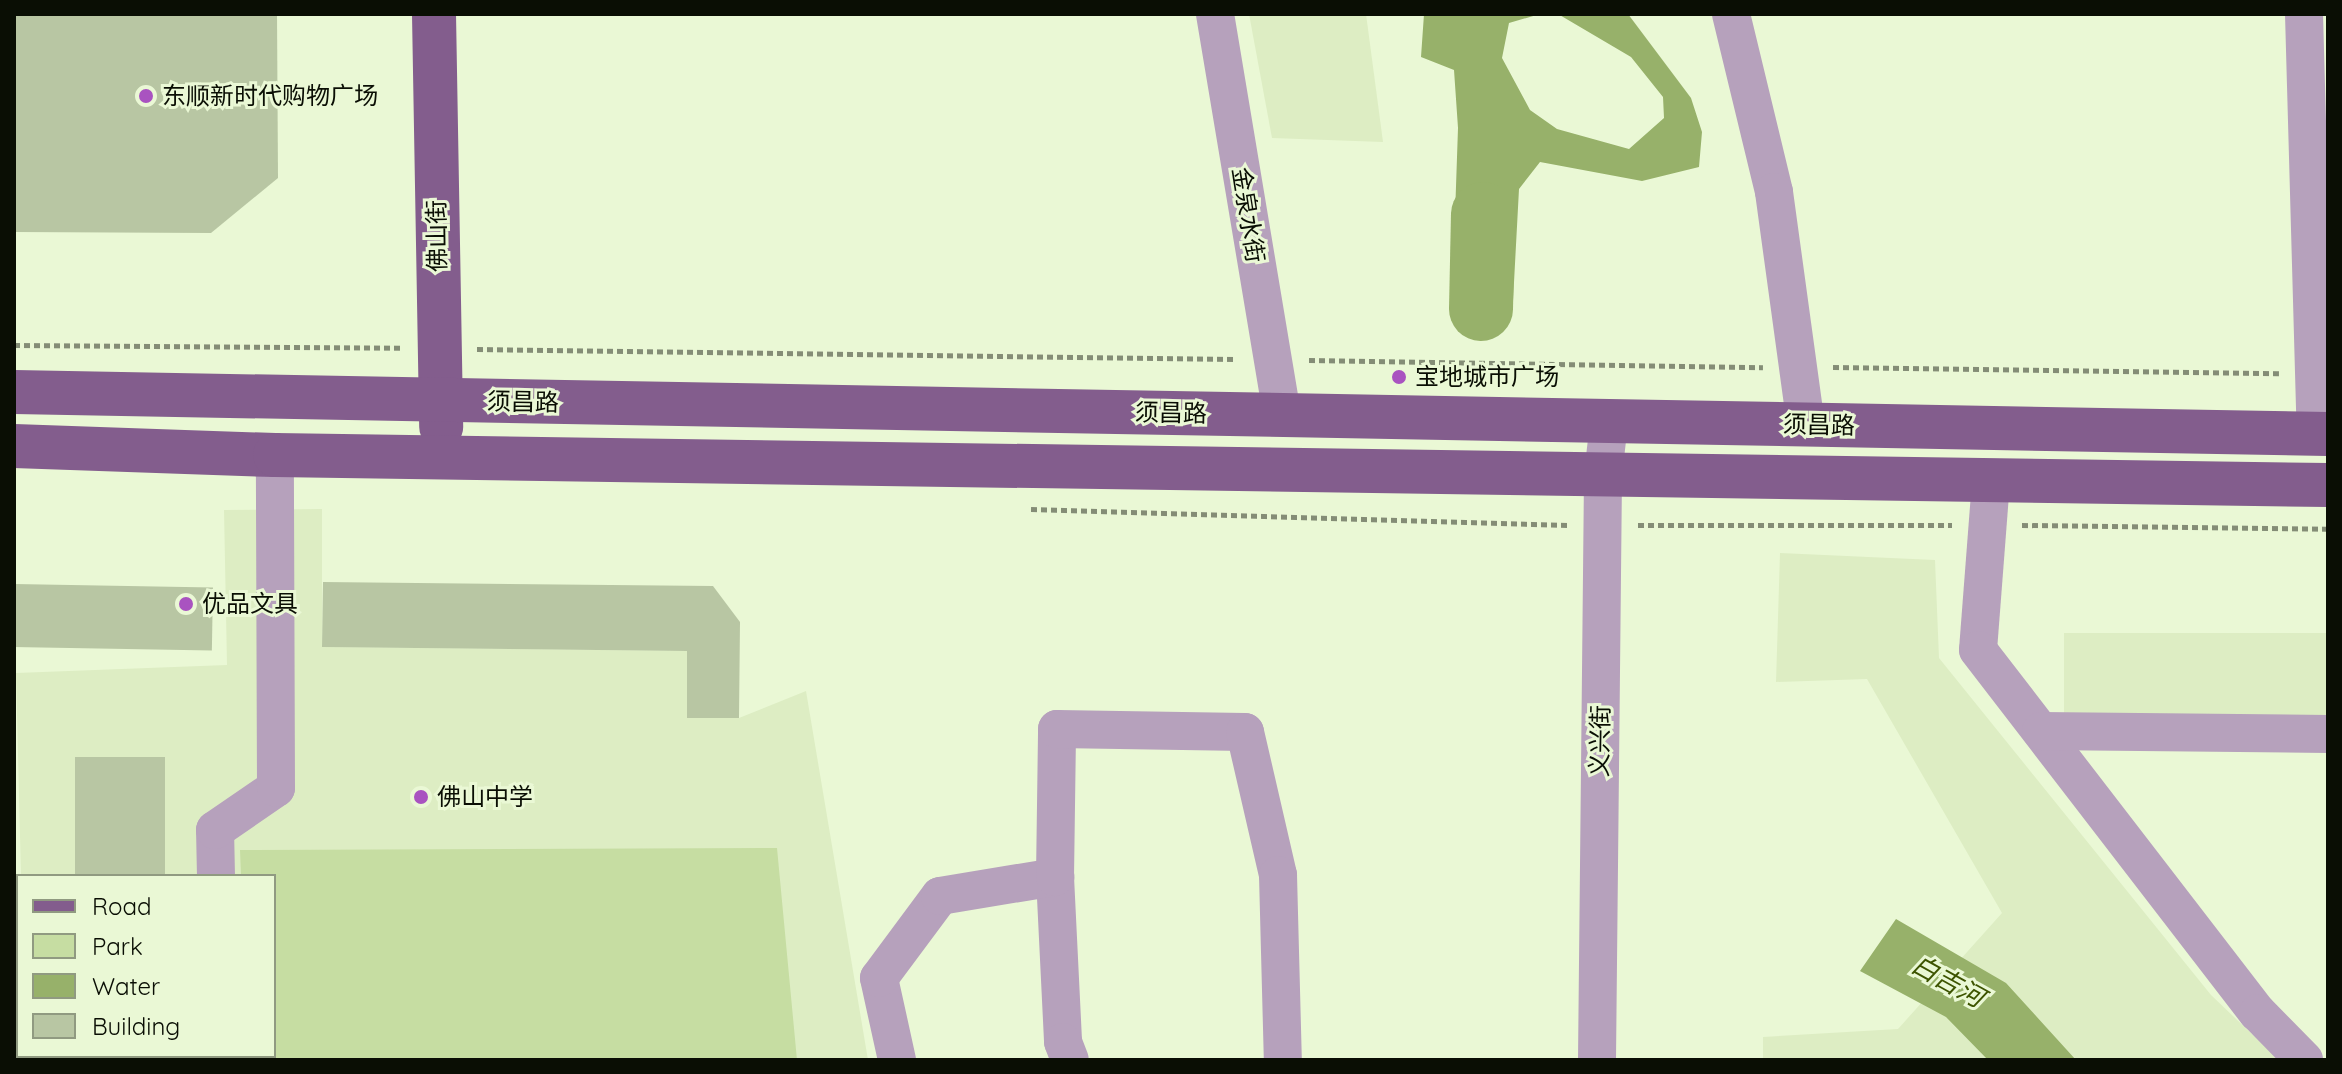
<!DOCTYPE html>
<meta charset="utf-8">
<style>
body{margin:0}
#map{position:relative;width:2342px;height:1074px;overflow:hidden;background:#eaf8d5;font-family:Quicksand,"Noto Sans SC",sans-serif}
div>[style]{position:absolute}
[style*='--x']{left:calc(var(--x)*1px);top:calc(var(--y)*1px);width:calc(var(--w)*1px);rotate:calc(var(--a)*1deg)}
.built>*{inset:0;background:#ddedc3;transform-origin:0 0}
.green>*{inset:0;background:#c6dda2}
.water>*{inset:0;background:#97b16a}
.river>*{height:64px;margin:-32px;padding:0 32px;transform-origin:32px;border-radius:32px;background:#97b16a}
.building>*{inset:0;background:#b8c6a3;transform-origin:0 0}
.path>*{height:5px;margin-top:-2.5px;transform-origin:0;background:repeating-linear-gradient(90deg,#848d76 0 6px,transparent 0 10px)}
.minor>*{height:38px;margin:-19px;padding:0 19px;transform-origin:19px;border-radius:19px;background:#b6a1bc}
.major>*{height:44px;margin:-22px;padding:0 22px;transform-origin:22px;border-radius:22px;background:#835d8d}
.dots>*{width:22px;height:22px;translate:-50% -50%;box-sizing:border-box;border:4px solid #eaf8d5;border-radius:50%}
span{translate:-50% -50%;white-space:nowrap;text-align:center;line-height:1.15;-webkit-text-stroke:6px #eaf8d5;paint-order:stroke}
.poi-label{font-size:24px;color:#0a0e04}
.left{translate:0 -50%;text-align:left}
.street-label{font-size:24px;color:#0a0e04}
.water-label{font-size:26px;color:#3d5400;font-style:italic}
.frame{position:absolute;inset:0;border:16px solid #0a0e04;pointer-events:none}
.legend{position:absolute;left:16px;top:874px;width:260px;height:184px;box-sizing:border-box;background:#eaf8d5;border:2px solid #909a81;margin:0;padding:10px 14px;list-style:none;font-size:24px;color:#0a0e04}
.legend li{display:flex;align-items:center;gap:16px;height:40px}
.legend b{width:40px;border:2px solid #909a81}
</style>
<div id="map">
<div class="built">
<i style="clip-path:polygon(1249px 14px,1366px 14px,1383px 142px,1272px 138px)"></i>
<i style="clip-path:polygon(322px 509px,322px 647px,687px 651px,687px 718px,739px 718px,806px 691px,868px 1060px,14px 1060px,14px 1056px,274px 1056px,274px 876px,21px 876px,16px 673px,227px 665px,224px 510px)"></i>
<i style="clip-path:polygon(1780px 553px,1935px 560px,1939px 658px,2211px 995px,2279px 1060px,1763px 1060px,1763px 1037px,1898px 1029px,2002px 913px,1867px 679px,1776px 682px)"></i>
<i style="left:2064px;top:633px;width:264px;height:82px"></i>
</div>
<div class="green">
<i style="clip-path:polygon(777px 848px,797px 1060px,249px 1060px,249px 1056px,274px 1056px,274px 876px,241px 876px,240px 850px)"></i>
</div>
<div class="water">
<i style="clip-path:polygon(1424px 14px,1540px 14px,1509px 23px,1502px 58px,1530px 110px,1557px 129px,1629px 149px,1664px 118px,1663px 97px,1631px 57px,1558px 14px,1628px 14px,1691px 98px,1702px 132px,1699px 167px,1642px 181px,1540px 162px,1519px 189px,1513px 301px,1452px 303px,1458px 128px,1454px 70px,1421px 57px)"></i>
<i style="clip-path:polygon(1896px 919px,2006px 983px,2076px 1060px,1988px 1060px,1946px 1017px,1860px 971px)"></i>
</div>
<div class="river">
<i style="--x:1481;--y:309;--w:95;--a:-88.8"></i>
</div>
<div class="building">
<i style="clip-path:polygon(14px 14px,277px 14px,278px 178px,211px 233px,14px 232px)"></i>
<i style="clip-path:polygon(323px 582px,713px 586px,740px 622px,739px 718px,687px 718px,687px 651px,322px 647px)"></i>
<i style="left:14px;top:584px;width:199px;height:63px;rotate:1deg"></i>
<i style="left:165px;top:757px;width:119px;height:90px;rotate:90deg"></i>
</div>
<div class="path">
<i style="--x:14;--y:345;--w:389;--a:0.4"></i>
<i style="--x:477;--y:349;--w:758;--a:0.76"></i>
<i style="--x:1309;--y:360;--w:454;--a:0.9"></i>
<i style="--x:1833;--y:367;--w:446;--a:0.8"></i>
<i style="--x:1031;--y:509;--w:537;--a:1.71"></i>
<i style="--x:1638;--y:525;--w:314;--a:0"></i>
<i style="--x:2022;--y:525;--w:306;--a:0.7"></i>
</div>
<div class="minor">
<i style="--x:1215;--y:14;--w:407;--a:80.5"></i>
<i style="--x:1731;--y:14;--w:183;--a:76.4"></i>
<i style="--x:1774;--y:192;--w:235;--a:82.2"></i>
<i style="--x:2304;--y:14;--w:420;--a:88.4"></i>
<i style="--x:1991;--y:481;--w:169;--a:94.4"></i>
<i style="--x:1978;--y:650;--w:458;--a:52.4"></i>
<i style="--x:2258;--y:1013;--w:66;--a:45.6"></i>
<i style="--x:2041;--y:731;--w:287;--a:0.6"></i>
<i style="--x:216;--y:876;--w:46;--a:-91.2"></i>
<i style="--x:215;--y:830;--w:74;--a:-34.5"></i>
<i style="--x:276;--y:788;--w:333;--a:-90.2"></i>
<i style="--x:1055;--y:877;--w:165;--a:87.2"></i>
<i style="--x:1063;--y:1042;--w:19;--a:69"></i>
<i style="--x:216;--y:1056;--w:4;--a:90"></i>
<i style="--x:897;--y:1060;--w:84;--a:-102.4"></i>
<i style="--x:879;--y:978;--w:102;--a:-53.4"></i>
<i style="--x:940;--y:896;--w:117;--a:-9.4"></i>
<i style="--x:1055;--y:877;--w:148;--a:-89.2"></i>
<i style="--x:1057;--y:729;--w:188;--a:0.9"></i>
<i style="--x:1245;--y:732;--w:147;--a:77"></i>
<i style="--x:1278;--y:875;--w:185;--a:88.5"></i>
<i style="--x:1597;--y:1060;--w:585;--a:-89.41"></i>
<i style="--x:1603;--y:475;--w:53;--a:-83.5"></i>
</div>
<div class="major">
<i style="--x:434;--y:14;--w:413;--a:89"></i>
<i style="--x:14;--y:392;--w:2314;--a:1.04"></i>
<i style="--x:14;--y:446;--w:261;--a:2"></i>
<i style="--x:275;--y:455;--w:2053;--a:0.84"></i>
</div>
<div class="dots">
<i style="left:146px;top:96px;background:#a953c0"></i>
<i style="left:1399px;top:377px;background:#a953c0"></i>
<i style="left:186px;top:604px;background:#a953c0"></i>
<i style="left:421px;top:797px;background:#a953c0"></i>
</div>
<div class="poi-label">
<span class="left" style="left:162px;top:96px">东顺新时代购物广场</span>
<span class="left" style="left:1415px;top:377px">宝地城市广场</span>
<span class="left" style="left:202px;top:604px">优品文具</span>
<span class="left" style="left:437px;top:797px">佛山中学</span>
</div>
<div class="street-label">
<span style="left:1248px;top:215px;rotate:81deg">金泉水街</span>
<span style="left:437px;top:236px;rotate:-91deg">佛山街</span>
<span style="left:523px;top:402px;rotate:1deg">须昌路</span>
<span style="left:1171px;top:413px;rotate:1deg">须昌路</span>
<span style="left:1819px;top:425px;rotate:1deg">须昌路</span>
<span style="left:1600px;top:741px;rotate:-89deg">义兴街</span>
</div>
<div class="water-label">
<span style="left:1948px;top:981px;rotate:29deg">白吉河</span>
</div>
<div class="frame"></div>
<ul class="legend">
<li><b style="height:10px;background:#835d8d"></b>Road</li>
<li><b style="height:22px;background:#c6dda2"></b>Park</li>
<li><b style="height:22px;background:#97b16a"></b>Water</li>
<li><b style="height:22px;background:#b8c6a3"></b>Building</li>
</ul>
</div>
